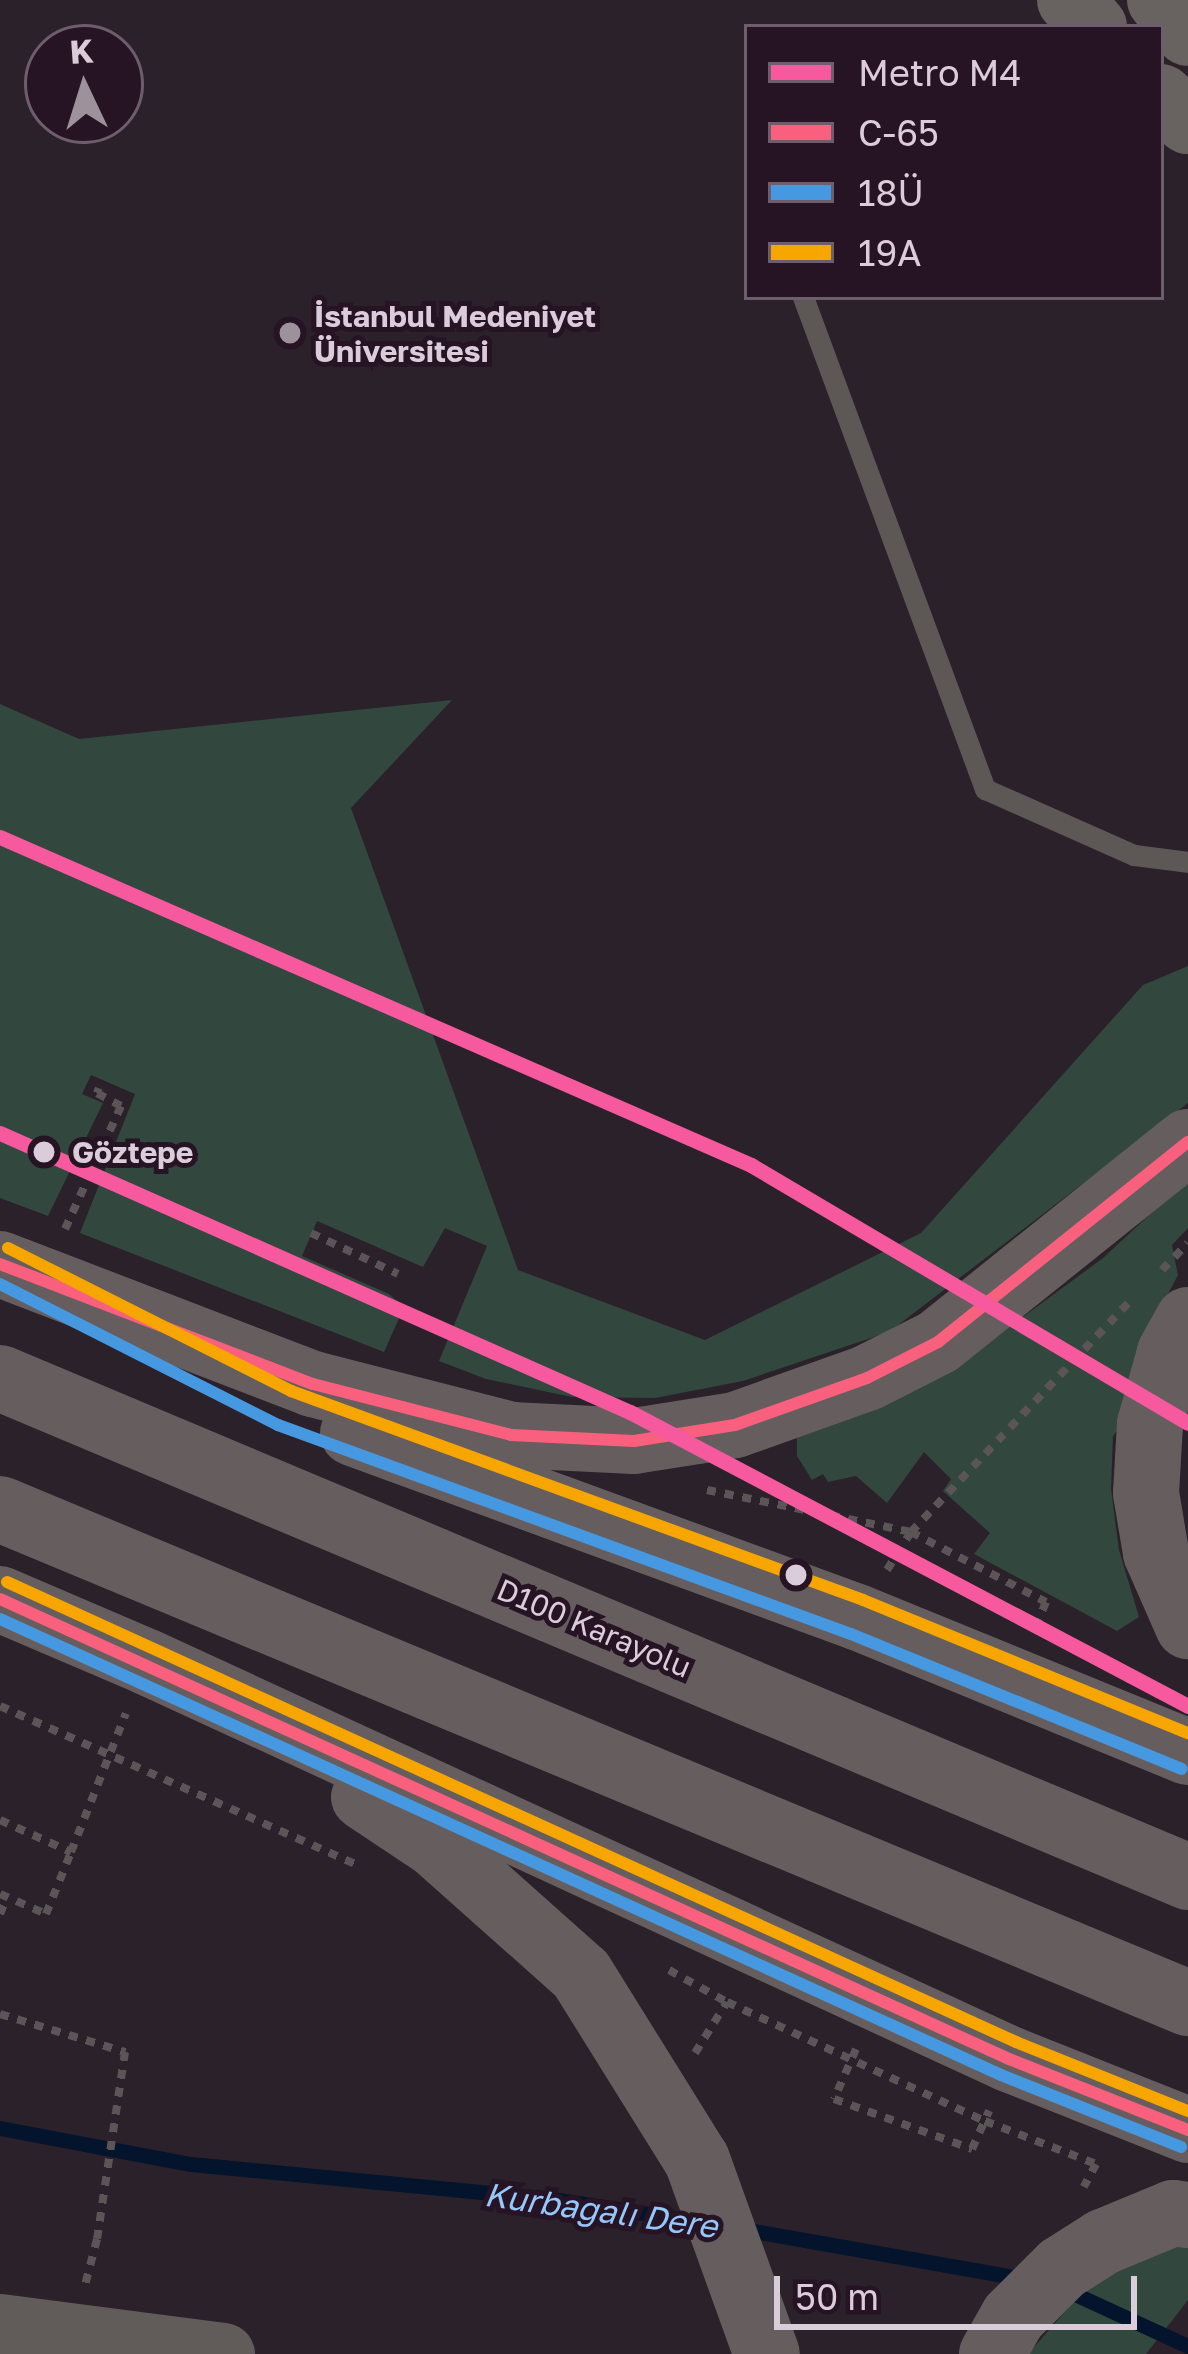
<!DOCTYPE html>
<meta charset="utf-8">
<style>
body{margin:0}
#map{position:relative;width:1188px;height:2354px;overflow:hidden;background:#2b212a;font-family:"Golos Text",sans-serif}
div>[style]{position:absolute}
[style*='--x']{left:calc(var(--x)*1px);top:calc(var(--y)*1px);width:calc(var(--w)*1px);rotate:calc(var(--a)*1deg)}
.green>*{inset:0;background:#32473e}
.stream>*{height:15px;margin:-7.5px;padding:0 7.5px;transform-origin:7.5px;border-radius:7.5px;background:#04142c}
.path>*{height:8px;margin-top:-4px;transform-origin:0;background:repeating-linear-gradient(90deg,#5b5557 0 9px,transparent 0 18px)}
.lane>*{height:21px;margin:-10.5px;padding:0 10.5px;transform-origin:10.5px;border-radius:10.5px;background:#5d5756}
.secondary>*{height:63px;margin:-31.5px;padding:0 31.5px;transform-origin:31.5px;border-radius:31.5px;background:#615b59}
.primary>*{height:66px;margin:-33px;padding:0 33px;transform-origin:33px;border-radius:33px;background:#686260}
.highway>*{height:66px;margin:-33px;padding:0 33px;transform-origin:33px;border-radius:33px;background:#665e5e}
.bus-1>*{height:12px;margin:-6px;padding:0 6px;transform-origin:6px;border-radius:6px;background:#f8607d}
.bus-2>*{height:12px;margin:-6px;padding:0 6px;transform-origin:6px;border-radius:6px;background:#4699e1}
.bus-3>*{height:12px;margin:-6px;padding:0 6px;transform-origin:6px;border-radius:6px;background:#f7a600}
.metro-1>*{height:15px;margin:-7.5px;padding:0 7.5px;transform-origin:7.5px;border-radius:7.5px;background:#f6599d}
.dots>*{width:33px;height:33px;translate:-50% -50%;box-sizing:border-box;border:6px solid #261324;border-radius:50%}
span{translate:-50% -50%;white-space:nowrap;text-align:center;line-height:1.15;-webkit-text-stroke:10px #261324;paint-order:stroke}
.poi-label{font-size:30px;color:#dacdd9;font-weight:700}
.left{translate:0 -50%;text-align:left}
.stop-label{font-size:30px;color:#dacdd9;font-weight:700}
.street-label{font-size:30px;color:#dacdd9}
.water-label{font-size:33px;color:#95c7fb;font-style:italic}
.legend{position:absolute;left:744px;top:24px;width:420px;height:276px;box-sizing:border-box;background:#261324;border:3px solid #6e5d6c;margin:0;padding:15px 21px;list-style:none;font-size:36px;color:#dacdd9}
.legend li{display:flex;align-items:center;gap:24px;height:60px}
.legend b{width:60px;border:3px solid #6e5d6c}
.north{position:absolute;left:24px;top:24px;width:120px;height:120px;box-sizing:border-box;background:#261324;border:3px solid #6e5d6c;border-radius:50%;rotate:356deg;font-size:33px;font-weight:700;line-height:48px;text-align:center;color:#dacdd9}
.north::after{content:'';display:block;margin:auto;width:42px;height:54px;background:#9d919c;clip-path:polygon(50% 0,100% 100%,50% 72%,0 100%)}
.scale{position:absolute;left:774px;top:2276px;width:363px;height:54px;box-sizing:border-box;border:6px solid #dacdd9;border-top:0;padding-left:15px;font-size:36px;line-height:42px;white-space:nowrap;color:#dacdd9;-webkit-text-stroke:9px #261324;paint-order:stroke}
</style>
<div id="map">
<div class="green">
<i style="clip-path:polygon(452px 700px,351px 808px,518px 1270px,705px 1340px,921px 1233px,1143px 985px,1188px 966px,1188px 1103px,889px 1332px,743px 1381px,655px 1398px,572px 1397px,486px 1379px,439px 1361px,487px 1246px,445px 1228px,423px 1267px,317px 1221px,302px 1256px,389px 1294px,404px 1307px,384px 1352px,80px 1233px,135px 1094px,91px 1075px,82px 1094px,103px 1103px,48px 1216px,0 1198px,0 704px,79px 739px)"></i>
<i style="clip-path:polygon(1188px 1179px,1188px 1228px,1172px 1245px,1178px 1275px,1156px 1317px,1123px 1424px,1113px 1436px,1111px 1489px,1119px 1550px,1139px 1617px,1117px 1631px,974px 1554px,990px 1533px,943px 1491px,951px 1479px,924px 1452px,887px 1503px,856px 1476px,828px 1482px,823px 1474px,812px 1480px,797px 1456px,797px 1438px,948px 1372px,1103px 1258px)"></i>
<i style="clip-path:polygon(1188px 2242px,1188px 2300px,1146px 2354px,1028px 2354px,1084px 2290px,1126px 2264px)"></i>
</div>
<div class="stream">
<i style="--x:0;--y:2128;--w:194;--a:10.7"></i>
<i style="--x:191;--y:2164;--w:357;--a:5.5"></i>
<i style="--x:546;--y:2198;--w:156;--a:8.9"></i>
<i style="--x:742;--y:2229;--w:287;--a:10"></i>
<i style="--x:1066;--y:2290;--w:134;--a:24.7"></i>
</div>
<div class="path">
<i style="--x:65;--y:1229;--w:135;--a:-65.5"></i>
<i style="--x:121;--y:1106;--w:27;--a:-152"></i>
<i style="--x:97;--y:1093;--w:5;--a:-68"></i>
<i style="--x:311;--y:1233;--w:96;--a:25.2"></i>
<i style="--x:1162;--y:1270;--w:37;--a:-46"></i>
<i style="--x:707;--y:1490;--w:208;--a:11.6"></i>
<i style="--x:911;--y:1532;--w:152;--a:27.4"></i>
<i style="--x:1046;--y:1602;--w:33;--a:113"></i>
<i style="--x:887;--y:1570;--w:45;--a:-57.7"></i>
<i style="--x:911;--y:1532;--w:318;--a:-46.5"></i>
<i style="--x:0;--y:1706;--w:389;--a:24"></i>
<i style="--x:0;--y:1820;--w:78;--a:24.3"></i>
<i style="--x:71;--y:1852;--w:149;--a:-68.4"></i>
<i style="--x:0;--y:1894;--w:50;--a:23.5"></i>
<i style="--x:46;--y:1914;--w:67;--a:-68"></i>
<i style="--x:0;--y:1914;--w:18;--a:-68"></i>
<i style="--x:669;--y:1970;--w:66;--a:28.9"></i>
<i style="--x:0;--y:2014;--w:131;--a:16.9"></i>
<i style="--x:125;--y:2052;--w:189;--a:98.5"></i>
<i style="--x:97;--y:2239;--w:48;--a:104.6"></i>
<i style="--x:856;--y:2049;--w:55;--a:113.7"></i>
<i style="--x:834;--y:2099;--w:147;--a:19.9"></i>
<i style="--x:972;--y:2149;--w:42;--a:-65.9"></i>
<i style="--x:695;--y:2053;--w:60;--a:-57.9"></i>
<i style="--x:727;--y:2002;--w:284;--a:24.8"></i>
<i style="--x:985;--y:2121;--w:119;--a:21.2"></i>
<i style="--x:1096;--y:2164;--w:26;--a:118"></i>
</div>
<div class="lane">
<i style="--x:803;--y:297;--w:525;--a:69.7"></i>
<i style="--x:985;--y:789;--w:163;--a:23.9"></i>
<i style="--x:1134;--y:855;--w:54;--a:7.4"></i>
</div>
<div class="secondary">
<i style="--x:0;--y:2325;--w:225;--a:7.4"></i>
</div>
<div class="primary">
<i style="--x:1070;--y:0;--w:36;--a:48"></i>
<i style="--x:1160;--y:0;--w:43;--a:49.7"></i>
<i style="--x:1161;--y:97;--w:36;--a:42"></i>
</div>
<div class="highway">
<i style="--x:0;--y:1264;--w:335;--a:21"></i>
<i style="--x:313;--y:1384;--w:204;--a:14.4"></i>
<i style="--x:511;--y:1435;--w:123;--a:2.8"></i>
<i style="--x:634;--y:1441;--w:102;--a:-9"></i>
<i style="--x:735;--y:1425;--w:140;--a:-19.6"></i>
<i style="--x:867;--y:1378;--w:80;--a:-26.9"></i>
<i style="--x:938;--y:1342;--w:320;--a:-38.7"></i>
<i style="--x:1188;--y:1320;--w:38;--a:119"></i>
<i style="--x:1170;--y:1353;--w:74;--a:105.7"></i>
<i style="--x:1150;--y:1424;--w:69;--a:93.3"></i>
<i style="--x:1146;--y:1493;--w:61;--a:80.5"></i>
<i style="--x:1156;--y:1553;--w:80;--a:66.3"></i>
<i style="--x:0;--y:1378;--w:1289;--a:22.78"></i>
<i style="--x:353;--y:1433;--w:537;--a:20.06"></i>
<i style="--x:857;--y:1617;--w:357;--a:22.2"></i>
<i style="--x:0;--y:1509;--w:1287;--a:22.58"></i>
<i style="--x:0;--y:1599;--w:160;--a:23.2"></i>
<i style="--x:147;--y:1662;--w:949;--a:24.73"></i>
<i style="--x:1009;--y:2059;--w:193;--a:21.6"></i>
<i style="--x:364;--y:1797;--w:87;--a:33.7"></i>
<i style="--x:436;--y:1845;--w:194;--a:41.7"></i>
<i style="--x:581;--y:1974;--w:219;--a:58.1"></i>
<i style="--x:697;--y:2160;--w:206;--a:70.2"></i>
<i style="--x:992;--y:2354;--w:43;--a:-60.4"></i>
<i style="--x:1013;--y:2317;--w:69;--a:-45"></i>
<i style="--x:1062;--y:2268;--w:49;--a:-32.4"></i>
<i style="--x:1103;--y:2242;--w:76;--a:-22.5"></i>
<i style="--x:1173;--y:2213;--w:15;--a:8"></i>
</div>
<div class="bus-1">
<i style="--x:0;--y:1264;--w:335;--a:21"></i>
<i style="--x:313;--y:1384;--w:204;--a:14.4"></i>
<i style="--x:511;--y:1435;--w:123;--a:2.8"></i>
<i style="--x:634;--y:1441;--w:102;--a:-9"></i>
<i style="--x:735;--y:1425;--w:140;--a:-19.6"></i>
<i style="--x:867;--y:1378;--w:80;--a:-26.9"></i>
<i style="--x:938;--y:1342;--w:320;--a:-38.7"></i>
<i style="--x:0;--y:1599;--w:1109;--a:24.51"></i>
<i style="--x:1009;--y:2059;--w:193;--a:21.6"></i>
</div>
<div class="bus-2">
<i style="--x:0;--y:1284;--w:312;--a:26.9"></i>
<i style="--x:278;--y:1425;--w:610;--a:20.04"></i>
<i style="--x:851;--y:1634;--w:357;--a:22.2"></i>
<i style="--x:0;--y:1619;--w:1100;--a:24.49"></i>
<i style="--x:1001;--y:2075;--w:194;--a:21.8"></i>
</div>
<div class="bus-3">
<i style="--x:8;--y:1248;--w:317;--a:26.8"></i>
<i style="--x:291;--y:1391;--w:609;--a:20.07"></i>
<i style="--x:863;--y:1600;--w:351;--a:22.3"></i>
<i style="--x:7;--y:1582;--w:1109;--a:24.51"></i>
<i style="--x:1016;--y:2042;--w:185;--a:21.9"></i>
</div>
<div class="metro-1">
<i style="--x:0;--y:837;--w:820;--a:23.59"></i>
<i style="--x:751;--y:1165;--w:507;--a:30.56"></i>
<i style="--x:0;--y:1133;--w:689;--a:23.89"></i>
<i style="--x:630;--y:1412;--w:631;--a:27.78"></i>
</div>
<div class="dots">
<i style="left:290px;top:333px;background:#9d919c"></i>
<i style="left:44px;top:1152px;background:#dacdd9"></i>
<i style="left:796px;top:1575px;background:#dacdd9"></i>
</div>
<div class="poi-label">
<span class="left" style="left:314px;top:333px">İstanbul Medeniyet<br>Üniversitesi</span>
</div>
<div class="stop-label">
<span class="left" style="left:72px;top:1152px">Göztepe</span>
</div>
<div class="street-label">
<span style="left:594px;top:1628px;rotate:23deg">D100 Karayolu</span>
</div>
<div class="water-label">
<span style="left:601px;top:2210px;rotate:8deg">Kurbağalı Dere</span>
</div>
<ul class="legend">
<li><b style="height:15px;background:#f6599d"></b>Metro M4</li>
<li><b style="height:15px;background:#f8607d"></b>C-65</li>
<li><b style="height:15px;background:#4699e1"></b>18Ü</li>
<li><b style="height:15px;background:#f7a600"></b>19A</li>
</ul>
<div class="north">K</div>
<div class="scale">50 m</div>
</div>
